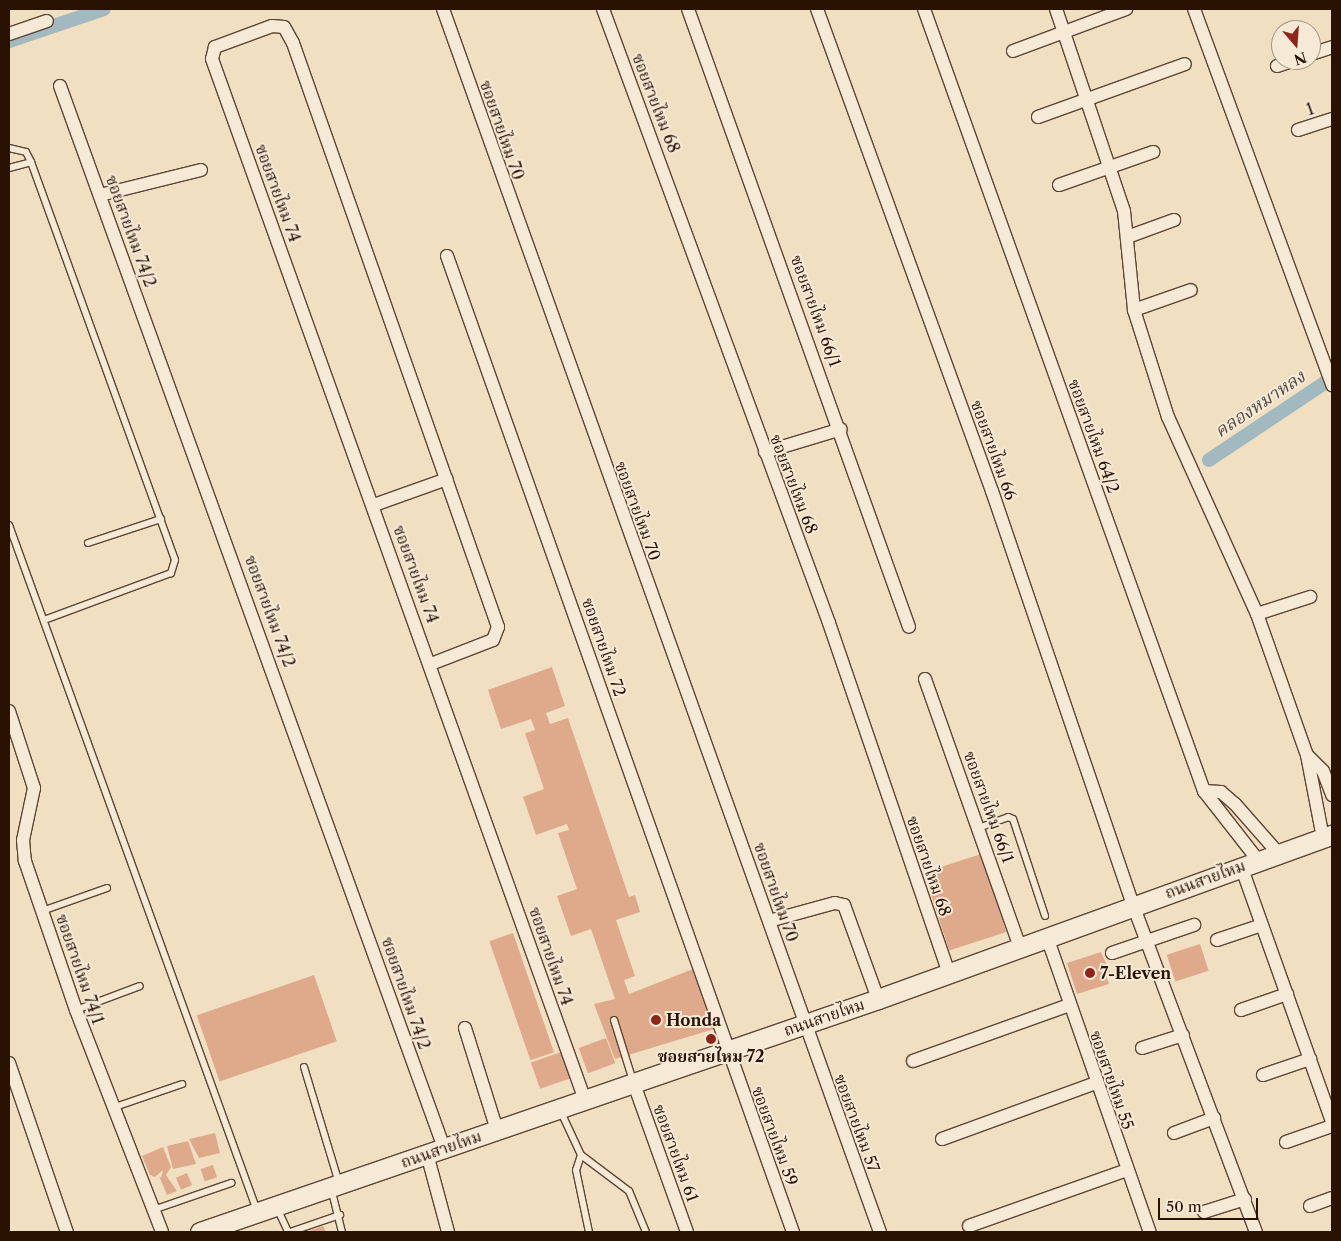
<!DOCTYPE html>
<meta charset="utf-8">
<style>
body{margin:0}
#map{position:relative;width:1341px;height:1241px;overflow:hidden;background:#f1dfc2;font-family:"Libre Caslon Text","Noto Serif Thai",serif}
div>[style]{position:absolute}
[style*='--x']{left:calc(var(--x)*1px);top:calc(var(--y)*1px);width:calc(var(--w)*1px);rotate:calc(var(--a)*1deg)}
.canal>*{height:14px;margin:-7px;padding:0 7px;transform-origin:7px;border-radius:7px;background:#a1b9bf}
.building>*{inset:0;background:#dfaa8b;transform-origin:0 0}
.roads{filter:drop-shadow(1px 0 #5c4533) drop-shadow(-1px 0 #5c4533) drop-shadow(0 1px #5c4533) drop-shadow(0 -1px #5c4533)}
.lane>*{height:6px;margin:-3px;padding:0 3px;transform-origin:3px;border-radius:3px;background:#f6ead7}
.street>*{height:12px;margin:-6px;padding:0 6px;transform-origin:6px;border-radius:6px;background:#f6ead7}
.secondary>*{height:19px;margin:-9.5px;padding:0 9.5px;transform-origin:9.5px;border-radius:9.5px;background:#f6ead7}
.dots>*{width:14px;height:14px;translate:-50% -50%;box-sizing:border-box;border:2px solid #f6ead7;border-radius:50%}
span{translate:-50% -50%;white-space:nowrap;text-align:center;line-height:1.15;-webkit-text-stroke:4px #f6ead7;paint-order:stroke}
.street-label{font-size:16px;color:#2a1203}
.poi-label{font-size:16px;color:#2a1203;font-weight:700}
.left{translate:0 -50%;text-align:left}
.water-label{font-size:18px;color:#544c45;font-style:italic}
.frame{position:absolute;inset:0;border:10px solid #2a1203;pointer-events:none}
.north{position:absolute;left:1271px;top:20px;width:50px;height:50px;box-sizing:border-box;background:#f6ead7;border:1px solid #a49482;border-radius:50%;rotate:162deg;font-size:14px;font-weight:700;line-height:20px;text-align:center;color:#2a1203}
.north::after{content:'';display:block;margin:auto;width:18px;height:22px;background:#8f2418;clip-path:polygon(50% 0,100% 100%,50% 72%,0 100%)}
.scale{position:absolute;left:1158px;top:1198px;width:100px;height:22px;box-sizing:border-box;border:2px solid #2a1203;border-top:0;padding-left:6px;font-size:15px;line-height:18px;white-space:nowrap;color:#2a1203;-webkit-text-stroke:4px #f6ead7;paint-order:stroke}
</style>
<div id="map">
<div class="canal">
<i style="--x:9;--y:41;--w:100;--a:-18.6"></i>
<i style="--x:1209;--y:460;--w:148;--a:-33.7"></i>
</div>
<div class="building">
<i style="clip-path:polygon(552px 667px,565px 706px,546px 713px,550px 724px,568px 718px,629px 897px,635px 895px,640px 912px,616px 920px,635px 976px,624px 980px,629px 994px,693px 969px,714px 1029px,615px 1059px,594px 1004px,615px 999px,591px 929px,571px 936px,557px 896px,577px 889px,558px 833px,569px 830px,567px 824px,536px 835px,523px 797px,544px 789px,525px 733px,535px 730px,531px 719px,501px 729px,488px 690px)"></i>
<i style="left:981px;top:854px;width:82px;height:60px;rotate:72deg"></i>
<i style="left:513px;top:933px;width:126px;height:25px;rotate:71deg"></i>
<i style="left:1200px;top:944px;width:28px;height:35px;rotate:72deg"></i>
<i style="clip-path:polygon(1101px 952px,1112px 977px,1107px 978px,1109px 984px,1077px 994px,1067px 963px)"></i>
<i style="left:314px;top:975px;width:70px;height:124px;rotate:71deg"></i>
<i style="left:606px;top:1038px;width:27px;height:29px;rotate:70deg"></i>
<i style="left:564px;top:1051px;width:28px;height:35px;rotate:71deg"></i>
<i style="clip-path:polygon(215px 1133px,220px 1153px,199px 1158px,189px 1139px)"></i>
<i style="clip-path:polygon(188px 1141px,196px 1164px,173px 1169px,167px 1146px)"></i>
<i style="clip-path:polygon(163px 1147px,171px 1167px,166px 1175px,177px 1191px,167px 1195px,159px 1176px,161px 1178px,163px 1170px,155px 1177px,150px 1175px,142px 1156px)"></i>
<i style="left:213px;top:1165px;width:13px;height:13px;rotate:72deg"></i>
<i style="left:187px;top:1173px;width:13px;height:12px;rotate:67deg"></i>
<i style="clip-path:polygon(323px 1226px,326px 1232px,306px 1232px)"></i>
</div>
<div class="roads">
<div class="lane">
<i style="--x:9;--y:148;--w:17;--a:13"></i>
<i style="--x:26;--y:152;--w:11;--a:63"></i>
<i style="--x:31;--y:162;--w:423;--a:70.1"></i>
<i style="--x:175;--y:560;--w:14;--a:107"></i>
<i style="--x:171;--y:573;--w:135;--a:159.7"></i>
<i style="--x:9;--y:168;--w:23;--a:-15"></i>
<i style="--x:9;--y:525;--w:729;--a:70.12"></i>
<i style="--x:88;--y:543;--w:77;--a:-18.2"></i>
<i style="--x:981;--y:827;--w:29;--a:-20"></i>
<i style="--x:1008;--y:817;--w:5;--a:22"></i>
<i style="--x:1013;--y:819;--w:102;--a:71.7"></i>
<i style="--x:42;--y:911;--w:69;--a:-19.5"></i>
<i style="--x:76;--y:1010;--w:68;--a:-20.6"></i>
<i style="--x:614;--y:1020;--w:64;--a:72.7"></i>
<i style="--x:304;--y:1067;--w:121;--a:73.2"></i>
<i style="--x:115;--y:1107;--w:71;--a:-18.9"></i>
<i style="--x:560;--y:1110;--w:50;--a:65"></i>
<i style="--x:581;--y:1155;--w:16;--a:108"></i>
<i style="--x:576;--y:1170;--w:63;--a:78.2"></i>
<i style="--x:581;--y:1155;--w:60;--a:36.9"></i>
<i style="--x:629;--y:1191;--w:44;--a:67.5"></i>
<i style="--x:331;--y:1188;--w:45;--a:76"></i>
<i style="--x:277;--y:1208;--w:26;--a:65"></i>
<i style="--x:153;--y:1210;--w:83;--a:-19.1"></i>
<i style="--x:290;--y:1232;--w:53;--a:-18.8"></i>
</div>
<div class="street">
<i style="--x:443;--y:9;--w:1299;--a:70.34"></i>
<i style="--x:603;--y:9;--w:654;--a:69.79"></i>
<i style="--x:829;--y:623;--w:370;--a:71.1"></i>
<i style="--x:688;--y:9;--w:656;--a:70.32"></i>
<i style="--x:817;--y:9;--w:513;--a:70.05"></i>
<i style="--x:992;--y:491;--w:437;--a:71.2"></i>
<i style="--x:1133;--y:905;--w:349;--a:69.4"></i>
<i style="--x:924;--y:9;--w:831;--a:70.3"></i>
<i style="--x:1204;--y:791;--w:88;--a:52"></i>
<i style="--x:1056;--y:9;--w:213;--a:71.4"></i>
<i style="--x:1124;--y:211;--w:100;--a:84.2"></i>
<i style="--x:1134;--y:310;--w:112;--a:72.4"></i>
<i style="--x:1168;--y:417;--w:216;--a:65.7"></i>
<i style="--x:1257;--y:614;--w:150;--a:70.5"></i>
<i style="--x:1307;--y:755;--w:85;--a:79.1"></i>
<i style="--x:1194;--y:9;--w:401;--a:69.8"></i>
<i style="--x:9;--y:34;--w:40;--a:-18.9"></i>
<i style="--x:1013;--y:51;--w:121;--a:-20.4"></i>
<i style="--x:1311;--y:54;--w:22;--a:-18"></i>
<i style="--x:1277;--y:66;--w:19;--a:-18"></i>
<i style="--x:60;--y:86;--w:1129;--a:70.12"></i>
<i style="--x:1038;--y:117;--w:156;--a:-19.8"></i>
<i style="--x:1298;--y:130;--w:36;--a:-18"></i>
<i style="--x:1059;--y:185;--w:100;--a:-19.3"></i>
<i style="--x:100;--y:195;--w:104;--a:-13.9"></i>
<i style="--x:1130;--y:236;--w:47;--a:-20"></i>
<i style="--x:447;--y:256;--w:1036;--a:70.48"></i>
<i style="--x:1134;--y:310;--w:60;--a:-19.3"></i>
<i style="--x:765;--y:452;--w:79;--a:-16.8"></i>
<i style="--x:374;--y:505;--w:77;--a:-19.6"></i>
<i style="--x:1257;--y:614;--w:56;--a:-17.8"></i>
<i style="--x:431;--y:664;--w:66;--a:-21.2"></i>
<i style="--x:493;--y:640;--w:14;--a:-69"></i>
<i style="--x:498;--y:627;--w:619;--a:-109.34"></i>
<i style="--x:293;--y:43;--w:18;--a:-119"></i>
<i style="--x:284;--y:27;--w:12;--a:-175"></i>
<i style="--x:272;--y:26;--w:61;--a:159.8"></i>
<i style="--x:215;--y:47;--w:12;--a:104"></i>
<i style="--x:212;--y:59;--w:1106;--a:70.29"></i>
<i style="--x:925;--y:679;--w:284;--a:70.5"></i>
<i style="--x:9;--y:711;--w:81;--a:72"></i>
<i style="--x:34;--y:788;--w:53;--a:101.9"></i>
<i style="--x:23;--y:840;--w:21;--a:85"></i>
<i style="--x:25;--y:861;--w:157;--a:71.1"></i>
<i style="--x:76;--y:1010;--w:238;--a:68.8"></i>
<i style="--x:1307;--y:755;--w:23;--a:45"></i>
<i style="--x:1323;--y:771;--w:26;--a:69"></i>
<i style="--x:1204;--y:791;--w:17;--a:3"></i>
<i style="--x:1221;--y:792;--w:18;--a:41"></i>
<i style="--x:1235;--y:804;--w:67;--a:48.7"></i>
<i style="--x:1241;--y:866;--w:271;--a:70.4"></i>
<i style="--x:769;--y:921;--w:68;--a:-15.3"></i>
<i style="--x:835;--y:903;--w:9;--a:13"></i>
<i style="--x:844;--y:905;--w:100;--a:70.1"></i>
<i style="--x:1047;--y:937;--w:312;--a:70.8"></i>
<i style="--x:1217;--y:940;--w:47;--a:-18.4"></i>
<i style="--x:1112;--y:953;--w:87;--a:-18.9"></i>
<i style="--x:1241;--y:1010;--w:49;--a:-19.2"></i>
<i style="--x:465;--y:1028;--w:107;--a:72.6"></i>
<i style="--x:1142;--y:1048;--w:43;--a:-17.6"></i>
<i style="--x:913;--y:1061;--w:166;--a:-19.7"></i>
<i style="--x:9;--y:1063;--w:179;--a:71.1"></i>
<i style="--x:1263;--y:1075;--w:50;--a:-18.8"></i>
<i style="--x:634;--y:1084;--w:157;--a:70.3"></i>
<i style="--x:1174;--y:1133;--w:43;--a:-20.6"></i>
<i style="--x:942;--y:1139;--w:164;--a:-20"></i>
<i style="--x:1286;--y:1142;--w:49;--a:-19.2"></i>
<i style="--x:427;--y:1154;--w:81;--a:74.9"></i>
<i style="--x:1310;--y:1206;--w:23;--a:-20"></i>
<i style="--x:1204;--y:1212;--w:43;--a:-17.6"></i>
<i style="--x:969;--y:1226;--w:168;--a:-19.5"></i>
</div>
<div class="secondary">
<i style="--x:200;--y:1232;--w:717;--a:-18.97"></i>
<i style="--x:878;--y:999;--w:483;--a:-19.9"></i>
</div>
</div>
<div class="dots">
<i style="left:1090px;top:973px;background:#8f2418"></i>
<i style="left:656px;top:1020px;background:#8f2418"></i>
<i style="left:711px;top:1039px;background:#8f2418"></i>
</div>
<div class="street-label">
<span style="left:656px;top:103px;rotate:69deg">ซอยสายไหม 68</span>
<span style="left:1310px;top:109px;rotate:-19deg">1</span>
<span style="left:502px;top:130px;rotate:71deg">ซอยสายไหม 70</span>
<span style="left:278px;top:193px;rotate:70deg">ซอยสายไหม 74</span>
<span style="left:131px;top:231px;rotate:70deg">ซอยสายไหม 74/2</span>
<span style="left:816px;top:311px;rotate:70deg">ซอยสายไหม 66/1</span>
<span style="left:1094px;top:436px;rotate:70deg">ซอยสายไหม 64/2</span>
<span style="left:994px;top:450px;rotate:70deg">ซอยสายไหม 66</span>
<span style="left:794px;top:484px;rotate:69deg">ซอยสายไหม 68</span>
<span style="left:638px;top:511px;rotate:70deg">ซอยสายไหม 70</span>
<span style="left:416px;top:574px;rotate:70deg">ซอยสายไหม 74</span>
<span style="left:270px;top:611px;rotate:70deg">ซอยสายไหม 74/2</span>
<span style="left:604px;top:647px;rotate:71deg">ซอยสายไหม 72</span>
<span style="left:989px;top:807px;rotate:70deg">ซอยสายไหม 66/1</span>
<span style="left:929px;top:866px;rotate:71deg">ซอยสายไหม 68</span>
<span style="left:1205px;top:879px;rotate:-20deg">ถนนสายไหม</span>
<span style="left:776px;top:892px;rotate:71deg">ซอยสายไหม 70</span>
<span style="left:551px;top:956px;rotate:71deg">ซอยสายไหม 74</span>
<span style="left:80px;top:969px;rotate:71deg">ซอยสายไหม 74/1</span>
<span style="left:406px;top:993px;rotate:71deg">ซอยสายไหม 74/2</span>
<span style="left:824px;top:1017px;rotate:-19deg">ถนนสายไหม</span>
<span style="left:1112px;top:1080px;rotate:71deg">ซอยสายไหม 55</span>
<span style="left:857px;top:1123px;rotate:70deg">ซอยสายไหม 57</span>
<span style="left:775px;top:1136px;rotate:70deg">ซอยสายไหม 59</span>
<span style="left:441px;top:1149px;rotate:-19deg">ถนนสายไหม</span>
<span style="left:676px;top:1153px;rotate:70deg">ซอยสายไหม 61</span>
</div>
<div class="poi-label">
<span class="left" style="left:1100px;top:973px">7-Eleven</span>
<span class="left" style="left:666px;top:1020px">Honda</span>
<span style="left:711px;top:1056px">ซอยสายไหม 72</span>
</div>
<div class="water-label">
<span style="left:1260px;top:404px;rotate:-34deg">คลองหมาหลง</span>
</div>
<div class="frame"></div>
<div class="north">N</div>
<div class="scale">50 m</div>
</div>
